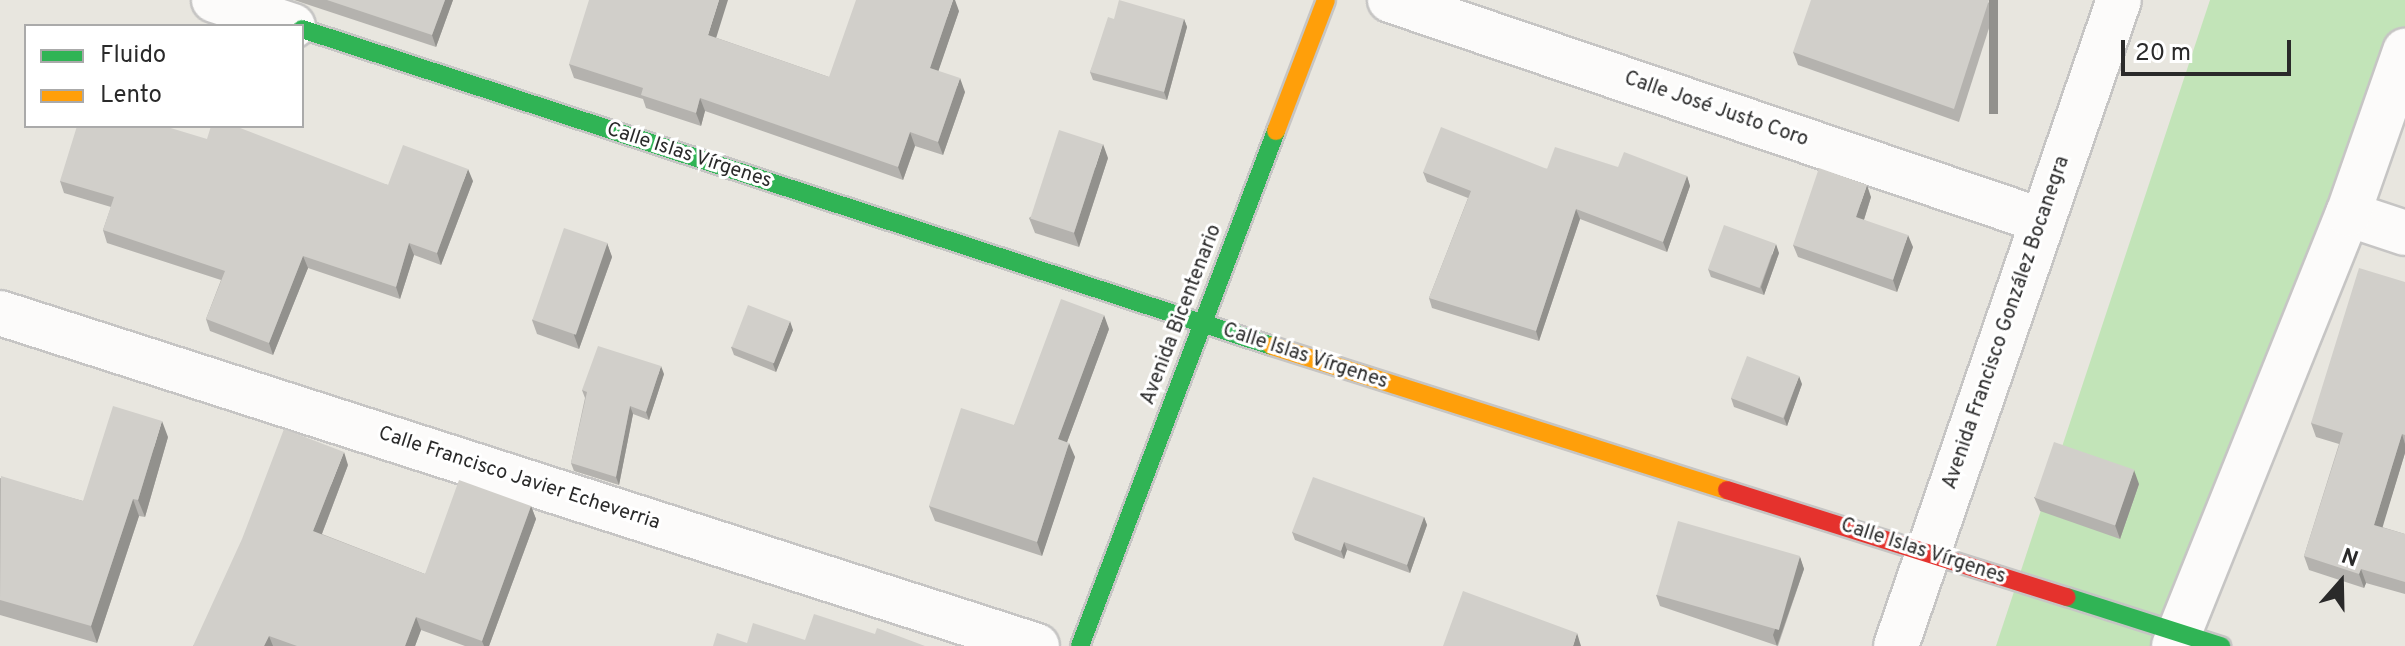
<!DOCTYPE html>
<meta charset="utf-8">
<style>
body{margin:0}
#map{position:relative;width:2405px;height:646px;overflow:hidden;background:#e8e6df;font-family:Overpass,sans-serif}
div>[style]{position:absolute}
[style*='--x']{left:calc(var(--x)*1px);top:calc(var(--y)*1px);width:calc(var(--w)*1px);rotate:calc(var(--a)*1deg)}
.green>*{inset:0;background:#c2e4b8}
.roads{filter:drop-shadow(2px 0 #c6c5c4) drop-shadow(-2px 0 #c6c5c4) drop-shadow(0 2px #c6c5c4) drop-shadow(0 -2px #c6c5c4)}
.street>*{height:44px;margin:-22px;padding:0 22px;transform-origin:22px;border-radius:22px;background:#fcfbfa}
.fast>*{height:18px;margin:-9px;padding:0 9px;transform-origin:9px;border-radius:9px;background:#30b455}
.slow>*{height:18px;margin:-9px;padding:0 9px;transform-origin:9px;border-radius:9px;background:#ff9f0a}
.jam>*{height:18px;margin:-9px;padding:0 9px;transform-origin:9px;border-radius:9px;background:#e5322d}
.wall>*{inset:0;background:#b4b2ae}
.shaded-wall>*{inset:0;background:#92918d;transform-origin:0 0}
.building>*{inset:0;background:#d1cfca;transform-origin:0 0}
span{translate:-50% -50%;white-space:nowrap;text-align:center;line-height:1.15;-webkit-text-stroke:6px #fff;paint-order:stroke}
.street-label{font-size:20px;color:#2a2a2a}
.legend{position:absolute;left:24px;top:24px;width:280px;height:104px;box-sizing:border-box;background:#fff;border:2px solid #aaa;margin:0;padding:10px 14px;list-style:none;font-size:24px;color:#2a2a2a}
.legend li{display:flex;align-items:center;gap:16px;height:40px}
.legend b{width:40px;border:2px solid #aaa}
.north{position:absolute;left:2301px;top:542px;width:80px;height:80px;-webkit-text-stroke:6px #fff;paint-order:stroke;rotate:20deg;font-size:22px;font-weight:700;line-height:32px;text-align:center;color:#2a2a2a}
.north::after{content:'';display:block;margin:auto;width:28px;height:36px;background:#2a2a2a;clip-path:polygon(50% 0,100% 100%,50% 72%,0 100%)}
.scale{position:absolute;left:2121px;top:40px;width:170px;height:36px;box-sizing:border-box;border:4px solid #2a2a2a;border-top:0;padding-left:10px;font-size:24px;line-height:28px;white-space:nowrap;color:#2a2a2a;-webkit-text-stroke:6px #fff;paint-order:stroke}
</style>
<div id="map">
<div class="green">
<i style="clip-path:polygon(2210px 0,2405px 0,2405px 49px,2198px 646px,1996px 646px)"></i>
</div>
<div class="roads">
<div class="street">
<i style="--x:214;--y:0;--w:83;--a:18.2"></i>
<i style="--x:1390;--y:0;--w:689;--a:18.7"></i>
<i style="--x:2348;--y:214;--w:60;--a:18.4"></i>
<i style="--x:0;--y:313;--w:1089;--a:17.8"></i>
<i style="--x:1896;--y:646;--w:683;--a:-70.96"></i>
<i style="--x:2174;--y:646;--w:466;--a:-68.1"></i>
<i style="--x:2348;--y:214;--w:173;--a:-70.7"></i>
</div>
<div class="fast">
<i style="--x:302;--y:29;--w:1020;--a:18.1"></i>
<i style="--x:2067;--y:597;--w:162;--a:17.7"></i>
<i style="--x:1080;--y:646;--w:551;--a:-69.16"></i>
</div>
<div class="slow">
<i style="--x:1276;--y:131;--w:140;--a:-69.1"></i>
<i style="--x:1272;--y:346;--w:477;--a:17.6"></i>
</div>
<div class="jam">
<i style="--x:1727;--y:490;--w:356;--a:17.5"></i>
</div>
</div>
<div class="wall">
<i style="clip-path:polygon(294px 0,453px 0,436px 47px)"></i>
<i style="clip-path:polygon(1998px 0,1959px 122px,1798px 65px,1793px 52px)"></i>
<i style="clip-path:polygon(959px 11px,938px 71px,965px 92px,943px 155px,915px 146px,903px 180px,705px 111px,701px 126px,646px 108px,643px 99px,574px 78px,569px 64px,717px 38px,829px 77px)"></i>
<i style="clip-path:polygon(1114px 19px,1184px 19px,1187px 27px,1167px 100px,1093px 80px,1090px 72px)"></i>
<i style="clip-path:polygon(207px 139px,388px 185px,473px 181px,441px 265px,414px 255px,400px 299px,308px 268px,273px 355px,210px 331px,206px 319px,221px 280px,107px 243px,103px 230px,111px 207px,64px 193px,60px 181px)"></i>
<i style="clip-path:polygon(1108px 158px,1079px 247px,1035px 233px,1029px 218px)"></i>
<i style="clip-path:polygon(1618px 167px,1687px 176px,1690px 186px,1667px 252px,1580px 219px,1539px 341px,1432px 308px,1429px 298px,1468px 198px,1427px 182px,1423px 172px)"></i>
<i style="clip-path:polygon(1871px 197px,1864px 220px,1913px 247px,1897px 292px,1798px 257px,1793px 245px)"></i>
<i style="clip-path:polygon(607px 243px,612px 257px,579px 349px,537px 334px,532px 320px)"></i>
<i style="clip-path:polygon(1779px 253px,1764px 295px,1711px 277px,1708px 269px)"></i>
<i style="clip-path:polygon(2405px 282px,2405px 453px,2382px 527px,2405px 534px,2405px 594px,2366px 583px,2364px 588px,2309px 570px,2304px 556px,2339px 444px,2316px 437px,2311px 423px)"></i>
<i style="clip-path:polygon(1109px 329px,1067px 442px,1075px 457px,1042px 556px,935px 521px,929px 506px,1014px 425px)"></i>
<i style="clip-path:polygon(793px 330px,776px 372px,734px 355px,731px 347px)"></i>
<i style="clip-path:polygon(664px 374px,649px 420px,633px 414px,619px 485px,574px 471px,571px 463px,585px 398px,582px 390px)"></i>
<i style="clip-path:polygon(1802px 384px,1787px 426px,1734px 407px,1731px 398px)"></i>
<i style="clip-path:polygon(168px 437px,145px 517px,139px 516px,97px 643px,0 615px,0 478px,83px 501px)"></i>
<i style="clip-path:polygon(348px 465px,322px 534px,425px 574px,531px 506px,536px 519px,489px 646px,465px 646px,421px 630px,415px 646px,193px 646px)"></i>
<i style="clip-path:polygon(2139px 484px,2120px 539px,2040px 511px,2034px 497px)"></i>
<i style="clip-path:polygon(1424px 517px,1427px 525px,1410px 573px,1347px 550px,1344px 559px,1295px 540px,1292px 532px)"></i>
<i style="clip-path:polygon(1800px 557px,1804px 569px,1778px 646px,1660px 606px,1656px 595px)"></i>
</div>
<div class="shaded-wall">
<i style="clip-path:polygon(445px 0,453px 0,436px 47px,432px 35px)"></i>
<i style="clip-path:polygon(719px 0,728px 0,713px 48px,708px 35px)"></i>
<i style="clip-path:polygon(953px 0,955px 0,959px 11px,935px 81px,930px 68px)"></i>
<i style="left:1989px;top:0;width:9px;height:114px"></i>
<i style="clip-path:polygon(1184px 19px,1187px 27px,1167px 100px,1164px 92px)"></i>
<i style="clip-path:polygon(960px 78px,965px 92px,943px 155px,938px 142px)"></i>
<i style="clip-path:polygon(700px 98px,705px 111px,701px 126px,696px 113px)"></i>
<i style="clip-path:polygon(910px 132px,915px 146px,903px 180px,898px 167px)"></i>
<i style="clip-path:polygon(1103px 144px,1108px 158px,1079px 247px,1074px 233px)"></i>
<i style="clip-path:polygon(468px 169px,473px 181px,441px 265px,437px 253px)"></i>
<i style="clip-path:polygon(1687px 176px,1690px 186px,1667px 252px,1663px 242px)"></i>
<i style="clip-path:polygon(1867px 185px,1871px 197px,1861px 229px,1856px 217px)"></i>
<i style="clip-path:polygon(1576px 209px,1580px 219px,1539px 341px,1536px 331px)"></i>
<i style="clip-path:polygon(1908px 235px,1913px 247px,1897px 292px,1893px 280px)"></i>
<i style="clip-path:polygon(409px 243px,414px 255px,400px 299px,396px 287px)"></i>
<i style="clip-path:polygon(607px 243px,612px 257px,579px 349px,574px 335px)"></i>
<i style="clip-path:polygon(1776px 244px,1779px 253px,1764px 295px,1761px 287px)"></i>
<i style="clip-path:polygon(303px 256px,308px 268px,273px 355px,269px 343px)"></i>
<i style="clip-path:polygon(1104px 315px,1109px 329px,1063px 453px,1058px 439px)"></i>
<i style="clip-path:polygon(790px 321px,793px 330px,776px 372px,773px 364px)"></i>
<i style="clip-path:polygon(661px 366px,664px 374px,649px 420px,646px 412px)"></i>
<i style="clip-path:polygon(1799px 376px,1802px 384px,1787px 426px,1784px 418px)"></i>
<i style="clip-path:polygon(630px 406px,633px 414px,619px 485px,616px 477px)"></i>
<i style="clip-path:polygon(162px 421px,168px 437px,145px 517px,138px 500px)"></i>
<i style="clip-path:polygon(2402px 434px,2405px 444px,2405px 453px,2379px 539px,2374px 525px)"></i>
<i style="clip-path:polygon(1069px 443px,1075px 457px,1042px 556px,1037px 542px)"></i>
<i style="clip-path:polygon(344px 452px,348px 465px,318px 544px,313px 531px)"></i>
<i style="clip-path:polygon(2134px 470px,2139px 484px,2120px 539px,2115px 525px)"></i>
<i style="clip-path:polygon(133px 499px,139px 516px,97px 643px,91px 626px)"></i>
<i style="clip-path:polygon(531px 506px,536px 519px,489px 646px,484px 646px,482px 641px)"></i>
<i style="clip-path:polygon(1424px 517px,1427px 525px,1410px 573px,1407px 565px)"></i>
<i style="clip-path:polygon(1344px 542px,1347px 550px,1344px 559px,1341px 551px)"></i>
<i style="clip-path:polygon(1800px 557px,1804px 569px,1777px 646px,1773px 635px)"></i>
<i style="clip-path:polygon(2361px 569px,2366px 583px,2364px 588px,2359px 574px)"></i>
<i style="clip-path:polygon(416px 617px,421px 630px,415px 646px,405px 646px)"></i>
<i style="clip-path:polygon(1577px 633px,1581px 646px,1573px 646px)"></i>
<i style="clip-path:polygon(269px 636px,273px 646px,264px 646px)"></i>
</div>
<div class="building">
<i style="clip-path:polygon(327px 0,445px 0,432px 35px)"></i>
<i style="clip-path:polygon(589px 0,719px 0,708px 35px,829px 77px,856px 0,953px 0,930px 68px,960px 78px,938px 142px,910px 132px,898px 167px,700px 98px,696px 113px,641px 95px,643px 88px,569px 64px)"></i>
<i style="clip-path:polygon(1119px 0,1184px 19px,1164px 92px,1090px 72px,1108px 17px,1114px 19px)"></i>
<i style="clip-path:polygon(1811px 0,1989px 0,1954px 109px,1793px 52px)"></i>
<i style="clip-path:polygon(77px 126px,164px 126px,207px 139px,211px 126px,235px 126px,388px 185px,403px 145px,468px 169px,437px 253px,409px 243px,396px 287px,303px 256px,269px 343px,206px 319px,225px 271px,103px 230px,114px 197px,60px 181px)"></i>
<i style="clip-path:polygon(1441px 127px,1547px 169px,1555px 147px,1618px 167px,1624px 152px,1687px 176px,1663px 242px,1576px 209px,1536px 331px,1429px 298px,1471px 191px,1423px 172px)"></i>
<i style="left:1059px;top:130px;width:46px;height:93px;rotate:18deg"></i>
<i style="clip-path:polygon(1819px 168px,1867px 185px,1856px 217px,1908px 235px,1893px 280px,1793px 245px)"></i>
<i style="left:1724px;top:225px;width:55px;height:47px;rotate:20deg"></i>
<i style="left:564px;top:228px;width:46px;height:97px;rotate:19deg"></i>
<i style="clip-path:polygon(2359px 268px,2405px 282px,2405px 435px,2402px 434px,2374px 525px,2405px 534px,2405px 582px,2361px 569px,2359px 574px,2304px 556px,2343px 433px,2311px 423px)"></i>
<i style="clip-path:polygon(1061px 299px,1104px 315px,1058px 439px,1069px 443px,1037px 542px,929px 506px,961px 408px,1014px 425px)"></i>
<i style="left:748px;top:305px;width:45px;height:45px;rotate:21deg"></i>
<i style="clip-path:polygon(598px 346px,661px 366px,646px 412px,630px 406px,616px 477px,571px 463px,587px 392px,582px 390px)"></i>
<i style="left:1747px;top:356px;width:56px;height:45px;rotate:21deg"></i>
<i style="clip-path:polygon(113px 406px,162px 421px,138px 500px,133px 499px,91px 626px,0 600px,1px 476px,83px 501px)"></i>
<i style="clip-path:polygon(284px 429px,344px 452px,313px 531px,425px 574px,459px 480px,531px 506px,482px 641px,416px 617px,405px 646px,297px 646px,269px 636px,264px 646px,193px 646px,242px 539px)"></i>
<i style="left:2054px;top:442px;width:85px;height:59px;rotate:19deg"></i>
<i style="clip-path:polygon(1313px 477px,1424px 517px,1407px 565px,1344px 542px,1341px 551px,1292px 532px)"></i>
<i style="left:1678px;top:521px;width:127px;height:77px;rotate:16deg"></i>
<i style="clip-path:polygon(1463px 591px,1577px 633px,1573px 646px,1443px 646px)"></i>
<i style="clip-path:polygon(814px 614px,875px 634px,877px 628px,925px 646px,713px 646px,717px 633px,747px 643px,753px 623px,805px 640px)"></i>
</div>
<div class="street-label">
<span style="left:1716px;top:110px;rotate:19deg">Calle José Justo Coro</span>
<span style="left:689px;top:156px;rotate:18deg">Calle Islas Vírgenes</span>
<span style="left:1182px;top:315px;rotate:-69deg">Avenida Bicentenario</span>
<span style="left:2007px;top:323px;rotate:-71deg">Avenida Francisco González Bocanegra</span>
<span style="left:1305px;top:357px;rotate:18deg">Calle Islas Vírgenes</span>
<span style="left:519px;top:479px;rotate:18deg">Calle Francisco Javier Echeverria</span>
<span style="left:1923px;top:552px;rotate:18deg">Calle Islas Vírgenes</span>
</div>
<ul class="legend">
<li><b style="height:10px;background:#30b455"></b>Fluido</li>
<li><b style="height:10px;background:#ff9f0a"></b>Lento</li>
</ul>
<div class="north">N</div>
<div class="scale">20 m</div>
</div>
